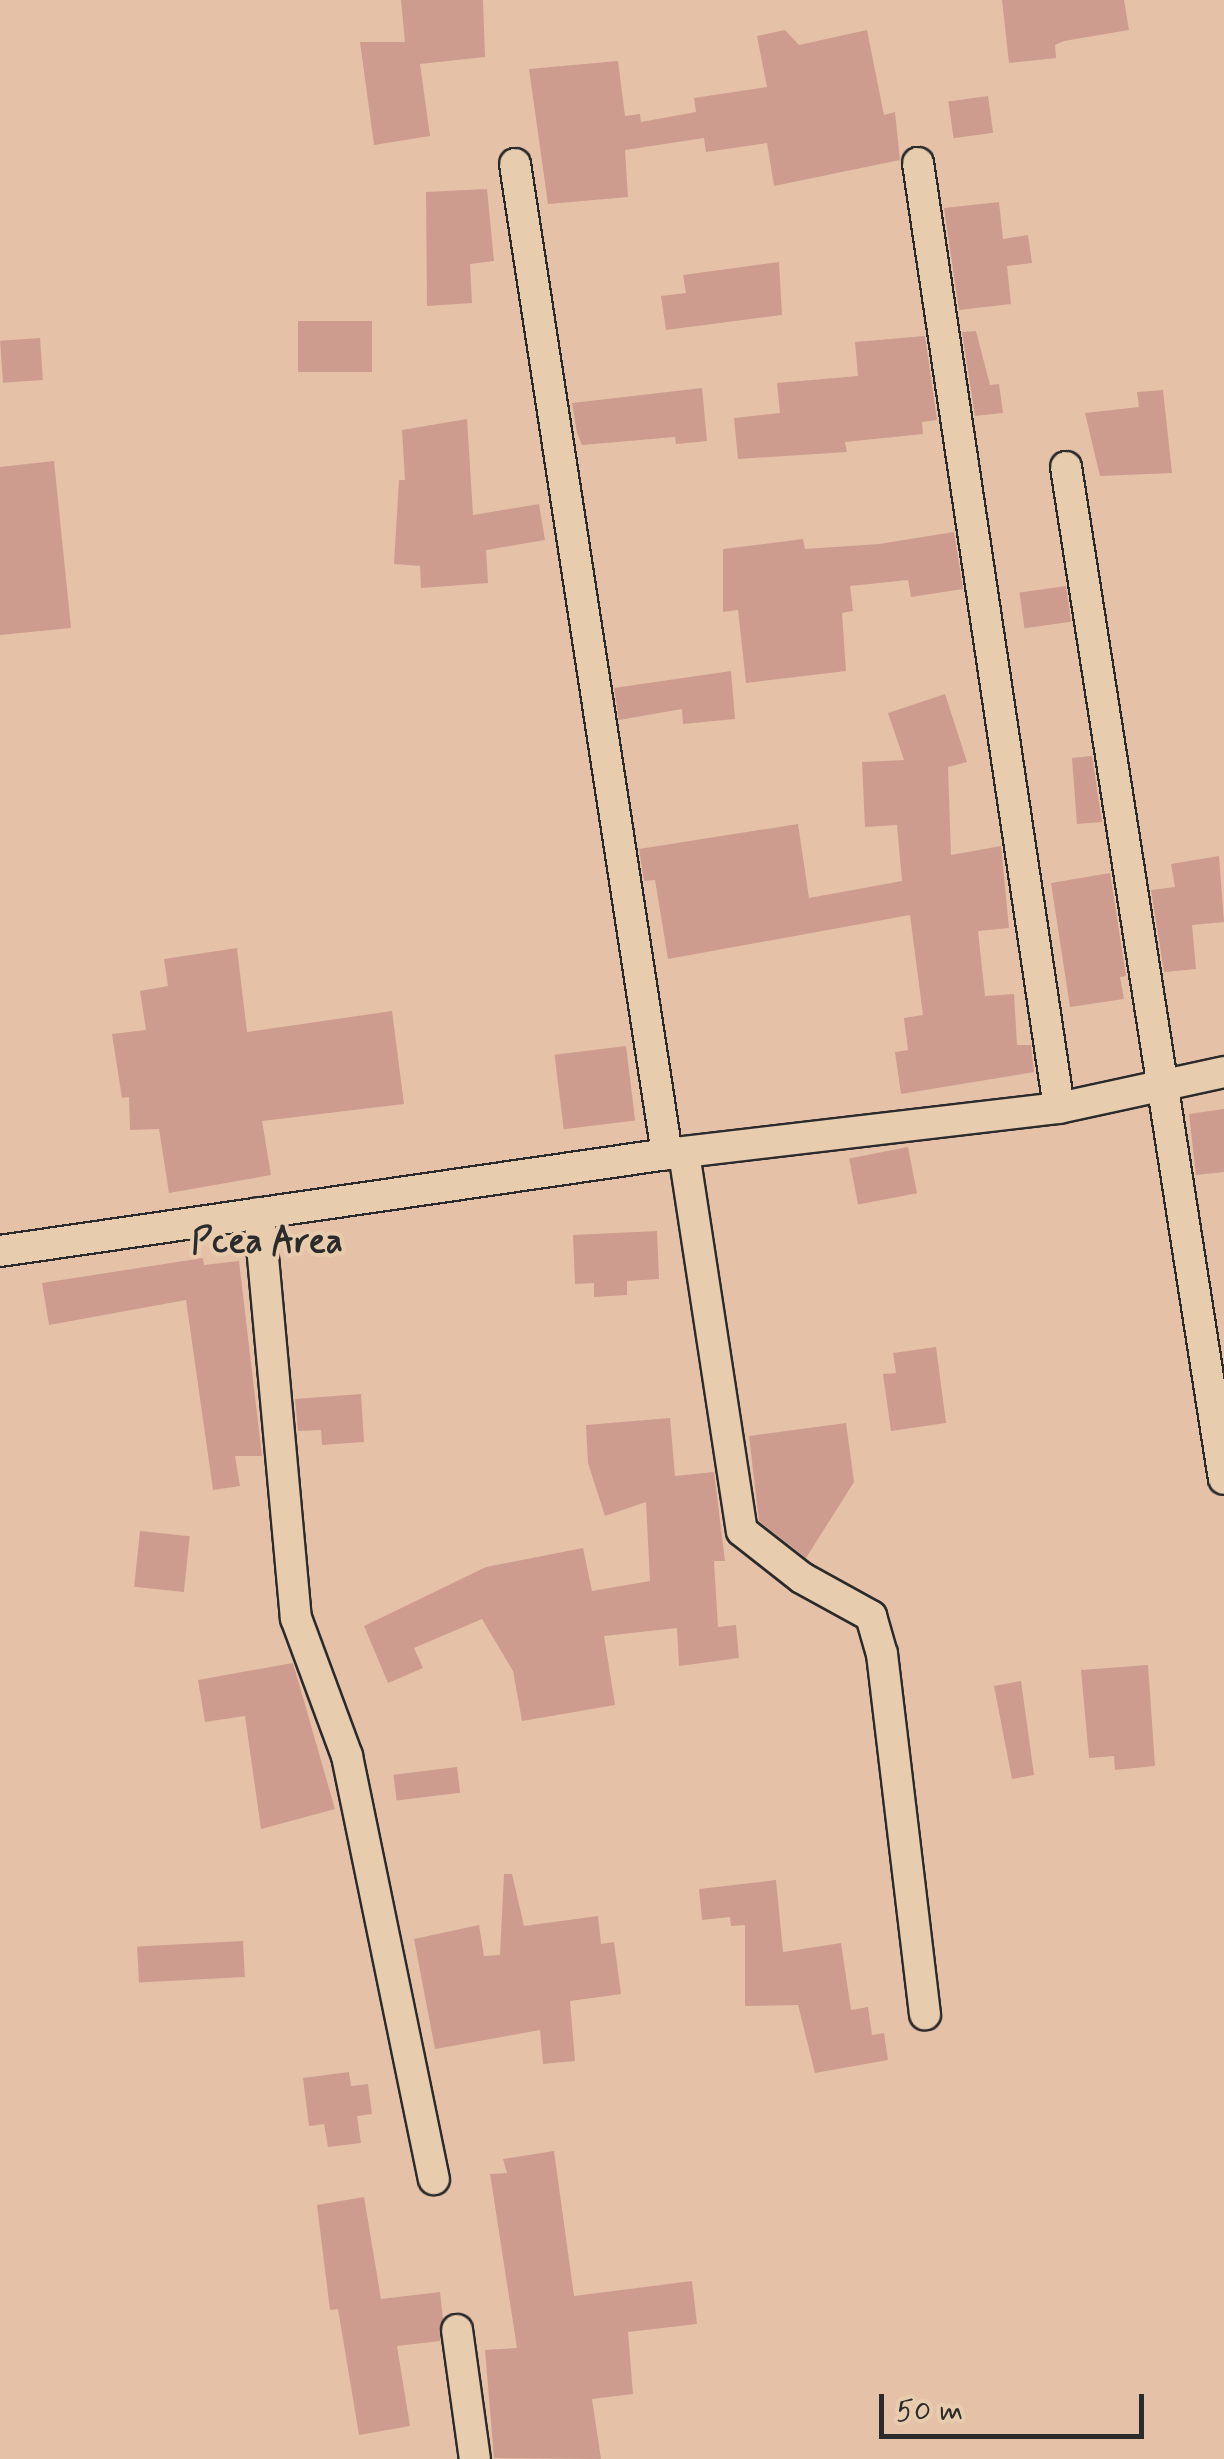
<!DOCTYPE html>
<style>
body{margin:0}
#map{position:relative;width:1224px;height:2459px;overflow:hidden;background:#e5c1a8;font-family:Mynerve,sans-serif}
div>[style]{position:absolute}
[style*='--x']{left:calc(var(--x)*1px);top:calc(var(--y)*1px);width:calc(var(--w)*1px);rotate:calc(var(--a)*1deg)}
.building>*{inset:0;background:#ce9c8e;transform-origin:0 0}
.roads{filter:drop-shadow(2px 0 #2b2b2b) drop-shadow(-2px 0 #2b2b2b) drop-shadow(0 2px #2b2b2b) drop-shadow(0 -2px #2b2b2b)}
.street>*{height:30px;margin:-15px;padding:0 15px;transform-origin:15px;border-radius:15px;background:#e7ccae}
span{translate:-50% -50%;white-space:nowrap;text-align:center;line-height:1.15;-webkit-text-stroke:8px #e7ccae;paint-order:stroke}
.quarter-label{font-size:35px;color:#2b2b2b;font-weight:700}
.scale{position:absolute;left:879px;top:2394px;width:265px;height:45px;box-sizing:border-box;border:5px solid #2b2b2b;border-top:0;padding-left:12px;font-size:30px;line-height:35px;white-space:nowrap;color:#2b2b2b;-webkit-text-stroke:8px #e7ccae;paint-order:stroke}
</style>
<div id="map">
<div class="building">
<i style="clip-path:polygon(401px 0,483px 0,485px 57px,420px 64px,430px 136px,374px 145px,360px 42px,405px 42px)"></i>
<i style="clip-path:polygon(1002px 0,1124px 0,1129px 30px,1064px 41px,1055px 45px,1056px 58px,1009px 63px)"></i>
<i style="clip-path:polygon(785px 30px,799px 45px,867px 30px,884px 115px,895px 112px,900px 160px,774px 186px,767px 143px,706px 152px,704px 138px,625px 150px,628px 197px,548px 204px,529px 69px,618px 61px,625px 116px,640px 114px,641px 122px,696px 112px,694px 98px,767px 87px,757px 36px)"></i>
<i style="left:988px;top:96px;width:37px;height:40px;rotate:82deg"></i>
<i style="clip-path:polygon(487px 189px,494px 261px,470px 264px,472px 303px,427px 306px,426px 192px)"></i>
<i style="clip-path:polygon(999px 202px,1003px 239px,1028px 235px,1032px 263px,1007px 266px,1011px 304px,959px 310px,944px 208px)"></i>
<i style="clip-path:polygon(779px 262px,782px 315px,666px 330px,661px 296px,686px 293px,683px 275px)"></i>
<i style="left:372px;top:321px;width:51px;height:74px;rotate:90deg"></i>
<i style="clip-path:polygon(976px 331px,990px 385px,999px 384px,1003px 413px,975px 416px,962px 332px)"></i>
<i style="clip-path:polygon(925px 336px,937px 420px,922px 422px,923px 434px,845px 442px,847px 452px,738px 459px,734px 418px,780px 413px,777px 383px,858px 376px,855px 342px)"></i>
<i style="left:40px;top:338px;width:42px;height:40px;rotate:86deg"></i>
<i style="clip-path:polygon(702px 388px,707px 441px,676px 444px,675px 437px,582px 445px,577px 433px,572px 403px)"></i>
<i style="clip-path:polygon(1163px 390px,1172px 473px,1100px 476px,1085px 413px,1139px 407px,1137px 392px)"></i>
<i style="clip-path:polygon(467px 419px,473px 515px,539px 504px,545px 540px,486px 550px,488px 583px,421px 588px,420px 566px,394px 564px,399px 480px,405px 480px,402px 430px)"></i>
<i style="clip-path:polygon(54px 461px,71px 628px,0 635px,0 467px)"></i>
<i style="clip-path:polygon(954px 532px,963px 589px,911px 597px,908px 580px,850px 586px,853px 611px,842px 613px,846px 671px,746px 683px,738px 610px,723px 612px,723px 549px,803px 539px,805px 549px,879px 544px)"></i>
<i style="left:1066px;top:586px;width:36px;height:47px;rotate:82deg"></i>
<i style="clip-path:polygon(731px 671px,735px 719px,683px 724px,682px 709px,619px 720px,614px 688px)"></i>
<i style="clip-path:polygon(945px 694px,967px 762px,948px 767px,951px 855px,1001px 846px,1009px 928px,978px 931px,985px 996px,1014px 994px,1017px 1045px,1031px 1045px,1034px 1072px,901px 1094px,895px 1052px,908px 1050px,904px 1018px,923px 1015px,910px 915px,668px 959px,655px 880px,644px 881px,639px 849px,798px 824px,809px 898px,902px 881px,897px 825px,865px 827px,862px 762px,904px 760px,888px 713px)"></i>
<i style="clip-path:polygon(1092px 756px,1102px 822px,1077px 824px,1072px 758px)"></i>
<i style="clip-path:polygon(1219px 856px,1224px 922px,1192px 925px,1196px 969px,1164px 972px,1151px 890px,1175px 887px,1171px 864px)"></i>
<i style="clip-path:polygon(1110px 873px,1126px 976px,1120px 977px,1124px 999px,1070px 1007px,1051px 883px)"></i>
<i style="clip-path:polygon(237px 948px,247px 1032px,392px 1011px,404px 1104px,262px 1121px,271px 1175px,169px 1193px,159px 1129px,130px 1130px,129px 1097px,122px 1098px,112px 1034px,146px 1030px,140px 991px,168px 986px,164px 959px)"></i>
<i style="left:626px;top:1046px;width:75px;height:72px;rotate:83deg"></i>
<i style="clip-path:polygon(1224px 1109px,1224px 1172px,1196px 1175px,1189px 1114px)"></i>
<i style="left:908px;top:1147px;width:47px;height:60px;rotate:79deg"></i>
<i style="clip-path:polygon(657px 1231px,659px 1279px,627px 1281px,627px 1295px,594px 1297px,594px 1283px,575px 1284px,573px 1235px)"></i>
<i style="clip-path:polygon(203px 1258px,204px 1265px,239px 1261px,262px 1456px,235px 1456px,240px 1486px,213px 1490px,186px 1300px,49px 1325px,42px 1283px)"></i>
<i style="clip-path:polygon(936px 1347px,946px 1423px,891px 1431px,883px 1374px,896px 1373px,893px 1353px)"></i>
<i style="clip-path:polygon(361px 1394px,364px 1442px,322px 1445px,321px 1430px,298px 1431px,295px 1399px)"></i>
<i style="clip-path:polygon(670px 1418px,675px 1476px,714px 1472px,725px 1561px,714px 1561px,718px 1627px,736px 1625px,739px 1658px,679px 1666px,677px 1628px,604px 1636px,615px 1705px,522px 1721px,513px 1671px,482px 1619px,414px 1648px,423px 1668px,388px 1683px,364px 1626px,486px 1567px,583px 1548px,592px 1591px,650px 1581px,646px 1502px,605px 1516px,588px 1463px,586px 1425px)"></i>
<i style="clip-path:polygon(846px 1423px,854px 1482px,806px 1558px,759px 1521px,749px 1436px)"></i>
<i style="left:140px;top:1531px;width:50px;height:56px;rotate:6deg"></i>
<i style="clip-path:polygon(293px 1663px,335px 1809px,261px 1829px,245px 1716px,205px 1722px,198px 1680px)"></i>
<i style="clip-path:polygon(1148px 1665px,1155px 1766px,1115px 1770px,1114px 1756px,1089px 1758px,1081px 1670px)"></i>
<i style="clip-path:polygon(1021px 1681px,1034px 1775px,1012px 1779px,994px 1686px)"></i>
<i style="left:457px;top:1767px;width:26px;height:64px;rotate:83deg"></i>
<i style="clip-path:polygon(504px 1874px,512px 1874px,524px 1926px,598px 1916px,601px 1944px,614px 1942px,621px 1994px,570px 2001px,575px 2061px,543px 2064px,540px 2030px,435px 2049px,414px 1939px,479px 1925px,484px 1956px,500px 1955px)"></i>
<i style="clip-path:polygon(776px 1880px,783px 1952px,841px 1943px,851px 2010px,868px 2007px,872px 2035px,884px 2033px,888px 2060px,815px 2073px,798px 2005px,745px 2006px,745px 1925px,731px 1926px,730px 1917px,702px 1920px,699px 1889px)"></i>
<i style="left:243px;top:1941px;width:36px;height:106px;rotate:87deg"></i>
<i style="clip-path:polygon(349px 2072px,351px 2086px,368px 2084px,372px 2114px,357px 2116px,361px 2143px,328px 2147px,324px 2124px,309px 2126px,303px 2078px)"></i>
<i style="clip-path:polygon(554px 2151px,574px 2296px,692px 2281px,697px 2324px,628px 2332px,633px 2394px,592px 2399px,601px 2459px,494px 2458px,485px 2350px,517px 2348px,490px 2174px,507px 2173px,503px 2159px)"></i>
<i style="clip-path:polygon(364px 2197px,381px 2299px,440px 2292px,443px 2319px,440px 2341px,397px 2346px,410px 2426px,359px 2435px,338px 2309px,330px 2310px,317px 2205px)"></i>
</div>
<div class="roads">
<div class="street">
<i style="--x:918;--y:163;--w:955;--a:81.51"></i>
<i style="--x:515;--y:164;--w:1002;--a:81.27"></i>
<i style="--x:1066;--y:467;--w:1024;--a:81.13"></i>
<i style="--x:684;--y:1153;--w:382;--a:81.3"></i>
<i style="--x:742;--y:1531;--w:76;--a:38.1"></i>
<i style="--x:802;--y:1578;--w:79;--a:28.8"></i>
<i style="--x:871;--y:1616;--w:40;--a:74"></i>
<i style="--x:882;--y:1654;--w:363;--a:83.2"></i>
<i style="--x:259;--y:1213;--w:407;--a:84.8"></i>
<i style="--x:296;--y:1618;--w:147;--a:69.7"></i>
<i style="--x:347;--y:1756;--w:432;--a:78.4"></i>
<i style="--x:0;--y:1251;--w:674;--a:-8.27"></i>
<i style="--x:667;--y:1154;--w:395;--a:-6.7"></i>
<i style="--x:1059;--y:1108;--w:169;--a:-12.3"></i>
<i style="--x:457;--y:2330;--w:130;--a:82.1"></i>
</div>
</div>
<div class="quarter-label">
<span style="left:267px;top:1242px">Pcea Area</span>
</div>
<div class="scale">50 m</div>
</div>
